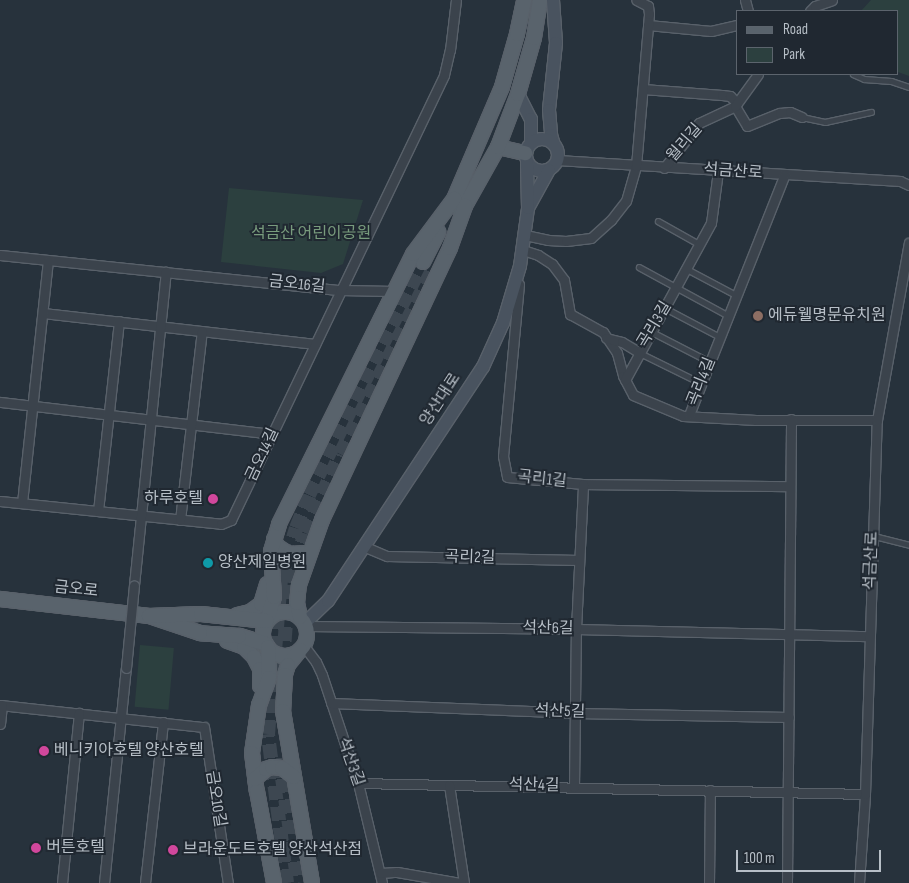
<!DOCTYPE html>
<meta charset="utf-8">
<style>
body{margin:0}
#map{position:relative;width:909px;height:883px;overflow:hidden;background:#27323c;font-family:"Sofia Sans Condensed","Noto Sans KR",sans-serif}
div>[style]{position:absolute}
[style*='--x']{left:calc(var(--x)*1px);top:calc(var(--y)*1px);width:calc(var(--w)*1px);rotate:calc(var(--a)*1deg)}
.green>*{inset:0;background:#2c403f;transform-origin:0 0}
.primary-tunnel>*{height:14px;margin-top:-7px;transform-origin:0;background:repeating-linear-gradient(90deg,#3d4751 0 14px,transparent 0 21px)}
.roads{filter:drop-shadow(1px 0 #59616a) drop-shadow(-1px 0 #59616a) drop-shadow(0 1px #59616a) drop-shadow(0 -1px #59616a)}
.lane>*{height:4.5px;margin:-2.25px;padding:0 2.25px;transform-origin:2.25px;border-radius:2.25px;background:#3b434c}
.street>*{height:9px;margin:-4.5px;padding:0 4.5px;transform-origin:4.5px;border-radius:4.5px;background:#3b434c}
.secondary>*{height:12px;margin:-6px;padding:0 6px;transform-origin:6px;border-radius:6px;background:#49535f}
.secondary>.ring{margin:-6px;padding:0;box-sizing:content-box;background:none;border:12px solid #49535f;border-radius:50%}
.primary>*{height:14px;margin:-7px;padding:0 7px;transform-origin:7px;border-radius:7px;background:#59636c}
.primary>.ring{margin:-7px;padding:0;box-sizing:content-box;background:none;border:14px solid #59636c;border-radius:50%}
.bridges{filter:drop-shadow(1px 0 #59616a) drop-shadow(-1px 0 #59616a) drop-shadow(0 1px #59616a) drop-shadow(0 -1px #59616a)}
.street-bridge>*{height:9px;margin:-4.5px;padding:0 4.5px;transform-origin:4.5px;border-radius:4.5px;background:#3b434c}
.dots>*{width:14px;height:14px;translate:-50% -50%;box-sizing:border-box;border:2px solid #202831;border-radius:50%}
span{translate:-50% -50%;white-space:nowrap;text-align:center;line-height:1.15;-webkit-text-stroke:4px #202831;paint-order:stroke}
.street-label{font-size:16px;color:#b7bfc7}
.park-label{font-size:16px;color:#789b7d}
.poi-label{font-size:16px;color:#b7bfc7}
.left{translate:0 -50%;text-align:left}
.right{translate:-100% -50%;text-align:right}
.legend{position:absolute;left:736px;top:10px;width:162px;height:65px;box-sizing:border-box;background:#202831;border:1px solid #5c646d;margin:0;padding:6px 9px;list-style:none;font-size:15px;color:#b7bfc7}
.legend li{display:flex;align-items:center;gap:10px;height:25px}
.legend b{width:25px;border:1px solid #5c646d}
.scale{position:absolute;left:736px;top:850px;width:145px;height:22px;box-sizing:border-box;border:2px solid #b7bfc7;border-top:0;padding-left:6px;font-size:15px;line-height:18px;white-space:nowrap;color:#b7bfc7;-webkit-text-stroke:4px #202831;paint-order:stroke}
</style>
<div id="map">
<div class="green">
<i style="clip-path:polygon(871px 0,909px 0,909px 76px,898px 72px,898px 11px,861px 11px)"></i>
<i style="clip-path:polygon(229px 188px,363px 200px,343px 264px,321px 273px,221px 262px)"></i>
<i style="left:140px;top:645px;width:34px;height:62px;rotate:5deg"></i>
</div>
<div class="primary-tunnel">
<i style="--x:283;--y:662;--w:79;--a:-85.7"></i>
<i style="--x:289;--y:583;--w:52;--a:-72.3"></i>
<i style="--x:305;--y:533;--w:86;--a:-66.1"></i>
<i style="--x:340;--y:454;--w:206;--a:-63.4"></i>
<i style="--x:279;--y:758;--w:126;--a:81.4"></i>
<i style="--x:287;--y:883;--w:150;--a:-97.3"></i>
<i style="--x:268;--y:734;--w:157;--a:-85.2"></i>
<i style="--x:281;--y:578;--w:52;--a:-73.3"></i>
<i style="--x:296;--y:528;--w:35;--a:-68"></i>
<i style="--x:309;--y:495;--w:259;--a:-63.9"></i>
</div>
<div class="roads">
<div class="lane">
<i style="--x:853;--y:74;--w:12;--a:24"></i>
<i style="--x:864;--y:79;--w:27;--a:4"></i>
<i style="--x:891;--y:81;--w:19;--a:18"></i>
<i style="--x:802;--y:117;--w:24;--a:12"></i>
<i style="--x:825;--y:122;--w:47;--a:-12.3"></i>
<i style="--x:658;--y:221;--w:47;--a:29.3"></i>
<i style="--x:639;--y:267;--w:102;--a:28.6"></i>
<i style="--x:687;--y:269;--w:55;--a:28"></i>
<i style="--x:665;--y:308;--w:62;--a:27.8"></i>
<i style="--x:652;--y:332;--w:65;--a:27.3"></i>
<i style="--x:640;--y:353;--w:68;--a:26.2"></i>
<i style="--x:874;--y:536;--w:36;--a:14"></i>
</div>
<div class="street">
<i style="--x:745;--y:0;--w:11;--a:75"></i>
<i style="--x:810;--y:11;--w:7;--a:-45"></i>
<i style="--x:815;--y:6;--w:18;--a:-19"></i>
<i style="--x:648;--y:25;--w:63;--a:5.4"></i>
<i style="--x:711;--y:31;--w:28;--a:-13"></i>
<i style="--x:643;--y:89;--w:79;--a:4.3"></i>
<i style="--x:722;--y:95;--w:8;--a:7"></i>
<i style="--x:730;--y:96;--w:10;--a:45"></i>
<i style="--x:735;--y:106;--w:23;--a:59"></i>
<i style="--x:747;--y:126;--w:35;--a:-22"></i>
<i style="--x:780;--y:113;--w:10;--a:-6"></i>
<i style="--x:790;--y:112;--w:13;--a:23"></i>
<i style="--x:557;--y:160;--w:344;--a:3.5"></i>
<i style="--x:900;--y:181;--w:10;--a:24"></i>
<i style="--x:664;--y:168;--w:57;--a:-52.1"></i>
<i style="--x:699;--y:123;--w:40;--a:-25"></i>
<i style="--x:735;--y:106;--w:39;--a:-54"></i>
<i style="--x:525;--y:235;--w:24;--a:12"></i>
<i style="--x:548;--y:240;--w:18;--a:3"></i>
<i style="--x:566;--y:241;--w:25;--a:-7"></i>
<i style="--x:591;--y:238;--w:27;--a:-42"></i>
<i style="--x:611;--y:220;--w:24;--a:-52"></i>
<i style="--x:626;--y:201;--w:36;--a:-74"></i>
<i style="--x:636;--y:166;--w:153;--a:-85.1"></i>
<i style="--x:649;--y:14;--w:8;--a:-97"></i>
<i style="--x:648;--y:6;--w:13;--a:-153"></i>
<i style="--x:523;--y:250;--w:16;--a:18"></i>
<i style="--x:538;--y:255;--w:17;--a:33"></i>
<i style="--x:552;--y:264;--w:20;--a:53"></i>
<i style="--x:564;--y:280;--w:35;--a:80"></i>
<i style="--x:570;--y:314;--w:38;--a:29"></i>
<i style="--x:603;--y:332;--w:25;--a:56"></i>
<i style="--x:617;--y:353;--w:24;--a:75"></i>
<i style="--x:623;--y:376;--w:21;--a:62"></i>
<i style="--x:633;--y:395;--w:54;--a:22.8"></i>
<i style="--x:683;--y:416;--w:73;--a:3.1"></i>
<i style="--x:756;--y:420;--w:121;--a:0"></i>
<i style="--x:0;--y:255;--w:342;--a:5.9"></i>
<i style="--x:340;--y:290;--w:54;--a:1.1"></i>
<i style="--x:519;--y:284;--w:173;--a:95.3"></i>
<i style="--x:503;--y:456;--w:21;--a:79"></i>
<i style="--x:507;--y:477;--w:76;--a:5.3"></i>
<i style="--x:583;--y:484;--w:206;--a:0.6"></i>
<i style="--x:43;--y:313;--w:274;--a:6.5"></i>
<i style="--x:606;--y:338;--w:16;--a:14"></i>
<i style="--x:622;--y:342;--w:21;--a:31"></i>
<i style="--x:625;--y:380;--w:179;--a:-61.3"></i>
<i style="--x:711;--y:223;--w:52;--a:-82.3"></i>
<i style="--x:0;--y:402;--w:275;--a:6.7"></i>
<i style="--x:689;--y:415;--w:257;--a:-68.3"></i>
<i style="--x:0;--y:501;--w:222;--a:5.9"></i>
<i style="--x:221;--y:524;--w:11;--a:-22"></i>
<i style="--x:231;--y:520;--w:493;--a:-64.4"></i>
<i style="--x:444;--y:75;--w:26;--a:-77"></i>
<i style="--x:450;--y:50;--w:50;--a:-83.2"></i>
<i style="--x:22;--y:503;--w:244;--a:-83.9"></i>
<i style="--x:98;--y:511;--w:191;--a:-83.7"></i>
<i style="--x:180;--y:520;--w:190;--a:-83.4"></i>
<i style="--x:363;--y:546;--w:26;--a:23"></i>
<i style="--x:387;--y:556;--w:192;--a:1.2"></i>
<i style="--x:134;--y:585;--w:315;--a:-84.2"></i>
<i style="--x:306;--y:626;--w:270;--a:0.6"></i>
<i style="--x:576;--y:629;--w:293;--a:1.4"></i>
<i style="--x:304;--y:646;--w:20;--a:53"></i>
<i style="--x:316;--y:662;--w:14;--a:65"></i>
<i style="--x:322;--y:675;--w:114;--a:71.6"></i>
<i style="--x:358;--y:783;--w:103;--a:76.5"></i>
<i style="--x:331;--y:703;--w:244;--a:2.3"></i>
<i style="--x:575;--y:713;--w:214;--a:1.1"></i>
<i style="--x:0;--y:705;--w:205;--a:6.2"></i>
<i style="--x:204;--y:727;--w:158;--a:81.3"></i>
<i style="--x:0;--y:724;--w:19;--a:-84"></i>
<i style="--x:358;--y:783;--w:507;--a:1.24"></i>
<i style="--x:449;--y:785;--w:99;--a:81.3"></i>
<i style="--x:574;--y:787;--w:158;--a:-89.3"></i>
<i style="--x:576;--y:629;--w:145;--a:-87.2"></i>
<i style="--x:381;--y:873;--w:16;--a:-4"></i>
<i style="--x:397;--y:872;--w:65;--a:9.8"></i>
<i style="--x:62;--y:883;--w:171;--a:-84.3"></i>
<i style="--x:104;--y:883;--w:216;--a:-84.2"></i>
<i style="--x:145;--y:883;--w:162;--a:-83.6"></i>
<i style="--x:709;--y:883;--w:93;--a:-89.4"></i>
<i style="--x:787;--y:883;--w:464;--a:-89.5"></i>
<i style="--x:859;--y:883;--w:89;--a:-86.1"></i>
<i style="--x:865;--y:794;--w:374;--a:-88.2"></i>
<i style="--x:877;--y:420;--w:180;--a:-79.8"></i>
</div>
<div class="secondary">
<i style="--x:553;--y:0;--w:43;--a:86"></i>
<i style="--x:556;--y:43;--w:67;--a:96"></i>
<i style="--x:549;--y:110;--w:25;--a:85"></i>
<i style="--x:551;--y:135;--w:10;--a:73"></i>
<i style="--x:518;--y:94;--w:28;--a:63"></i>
<i style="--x:531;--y:119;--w:24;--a:90"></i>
<i class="ring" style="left:526px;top:139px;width:20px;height:20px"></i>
<i style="--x:528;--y:208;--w:43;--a:-61.1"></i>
<i style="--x:305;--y:623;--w:32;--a:-44"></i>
<i style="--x:328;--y:601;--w:281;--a:-56.5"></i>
<i style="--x:483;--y:367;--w:48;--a:-65.6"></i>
<i style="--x:503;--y:323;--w:59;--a:-73.4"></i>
<i style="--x:520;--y:266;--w:59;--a:-82.1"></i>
<i style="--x:528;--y:208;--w:45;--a:-91.3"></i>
</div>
<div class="primary">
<i style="--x:498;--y:147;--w:28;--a:13"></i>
<i style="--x:451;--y:206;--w:129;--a:-66.8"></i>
<i style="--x:502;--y:87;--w:55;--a:-74.2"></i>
<i style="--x:517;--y:34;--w:35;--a:-78"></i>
<i style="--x:461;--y:213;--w:76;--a:-60.7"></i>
<i style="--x:498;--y:147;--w:57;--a:-69.3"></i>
<i style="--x:518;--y:94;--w:58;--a:-74.1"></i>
<i style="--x:534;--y:38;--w:38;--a:-81"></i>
<i style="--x:423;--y:262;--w:34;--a:-63"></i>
<i style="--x:274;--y:539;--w:8;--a:67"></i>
<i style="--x:277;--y:546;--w:14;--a:34"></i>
<i style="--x:289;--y:554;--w:20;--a:-3"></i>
<i style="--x:0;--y:599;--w:150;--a:6.5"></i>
<i class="ring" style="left:263px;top:612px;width:30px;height:30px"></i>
<i style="--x:237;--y:615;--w:13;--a:-13"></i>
<i style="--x:250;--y:612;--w:14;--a:-36"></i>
<i style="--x:261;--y:604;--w:21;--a:-73"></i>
<i style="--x:300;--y:617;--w:14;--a:-102"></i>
<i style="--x:297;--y:603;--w:18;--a:-84"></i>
<i style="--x:299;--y:585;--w:69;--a:-70.5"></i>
<i style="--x:322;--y:520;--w:301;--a:-64.8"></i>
<i style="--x:450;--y:248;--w:45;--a:-70.3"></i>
<i style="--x:267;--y:620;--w:24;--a:-73"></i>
<i style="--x:274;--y:597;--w:46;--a:-93.7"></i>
<i style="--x:271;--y:551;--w:28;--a:-73"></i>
<i style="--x:279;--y:524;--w:301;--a:-63.6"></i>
<i style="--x:413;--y:254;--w:69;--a:-53.3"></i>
<i style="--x:227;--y:641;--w:18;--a:19"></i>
<i style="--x:244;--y:647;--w:14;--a:45"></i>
<i style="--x:254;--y:657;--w:13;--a:63"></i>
<i style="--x:260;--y:669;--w:17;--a:90"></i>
<i style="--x:266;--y:644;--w:28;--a:-163"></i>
<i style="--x:239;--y:636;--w:39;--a:-176"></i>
<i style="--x:200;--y:633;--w:54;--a:-161.6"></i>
<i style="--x:149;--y:616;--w:52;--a:-2.2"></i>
<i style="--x:201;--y:614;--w:66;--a:6.1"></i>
<i style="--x:268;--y:647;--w:31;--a:88"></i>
<i style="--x:269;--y:678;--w:29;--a:110"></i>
<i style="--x:259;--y:705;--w:49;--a:98.3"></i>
<i style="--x:252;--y:753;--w:38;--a:83"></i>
<i style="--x:257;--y:791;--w:94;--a:79.5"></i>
<i style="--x:300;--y:650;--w:19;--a:129"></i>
<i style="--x:288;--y:665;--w:10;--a:107"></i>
<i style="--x:285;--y:675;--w:36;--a:93"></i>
<i style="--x:283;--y:711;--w:174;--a:80.4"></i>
<i style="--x:255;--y:779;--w:15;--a:-42"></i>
<i style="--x:266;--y:769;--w:6;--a:-18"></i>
<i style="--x:272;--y:767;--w:10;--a:6"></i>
<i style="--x:282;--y:768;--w:15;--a:37"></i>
</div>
</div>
<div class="bridges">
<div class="street-bridge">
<i style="--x:126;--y:668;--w:83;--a:-84.5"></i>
</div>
</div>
<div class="dots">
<i style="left:758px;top:316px;background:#8d6e63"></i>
<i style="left:213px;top:499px;background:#d1479c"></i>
<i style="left:208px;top:563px;background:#0f9aa8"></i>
<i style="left:44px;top:751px;background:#d1479c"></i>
<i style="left:36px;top:848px;background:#d1479c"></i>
<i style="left:173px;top:850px;background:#d1479c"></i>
</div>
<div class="street-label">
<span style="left:685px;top:143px;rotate:-49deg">월리길</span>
<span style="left:733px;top:172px;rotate:4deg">석금산로</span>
<span style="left:297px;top:285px;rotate:6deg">금오16길</span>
<span style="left:655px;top:325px;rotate:-59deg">곡리3길</span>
<span style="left:702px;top:382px;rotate:-68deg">곡리4길</span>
<span style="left:441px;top:400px;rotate:-57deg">양산대로</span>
<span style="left:263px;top:455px;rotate:-65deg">금오14길</span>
<span style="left:542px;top:480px;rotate:6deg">곡리1길</span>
<span style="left:470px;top:558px;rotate:2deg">곡리2길</span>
<span style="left:872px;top:561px;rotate:-88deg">석금산로</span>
<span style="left:76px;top:590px;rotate:6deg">금오로</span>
<span style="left:548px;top:629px;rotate:1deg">석산6길</span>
<span style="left:560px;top:712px;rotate:2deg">석산5길</span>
<span style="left:350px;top:762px;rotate:71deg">석산3길</span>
<span style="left:534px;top:786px;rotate:1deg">석산4길</span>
<span style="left:215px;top:799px;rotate:81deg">금오10길</span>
</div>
<div class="park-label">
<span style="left:311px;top:234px">석금산 어린이공원</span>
</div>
<div class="poi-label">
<span class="left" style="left:768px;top:316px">에듀웰명문유치원</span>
<span class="right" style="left:203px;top:499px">하루호텔</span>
<span class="left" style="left:218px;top:563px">양산제일병원</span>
<span class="left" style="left:54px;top:751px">베니키아호텔 양산호텔</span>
<span class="left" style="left:46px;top:848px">버튼호텔</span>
<span class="left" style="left:183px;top:850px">브라운도트호텔 양산석산점</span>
</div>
<ul class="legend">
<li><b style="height:6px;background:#59636c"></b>Road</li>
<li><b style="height:14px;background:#2c403f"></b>Park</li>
</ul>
<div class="scale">100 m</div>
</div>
